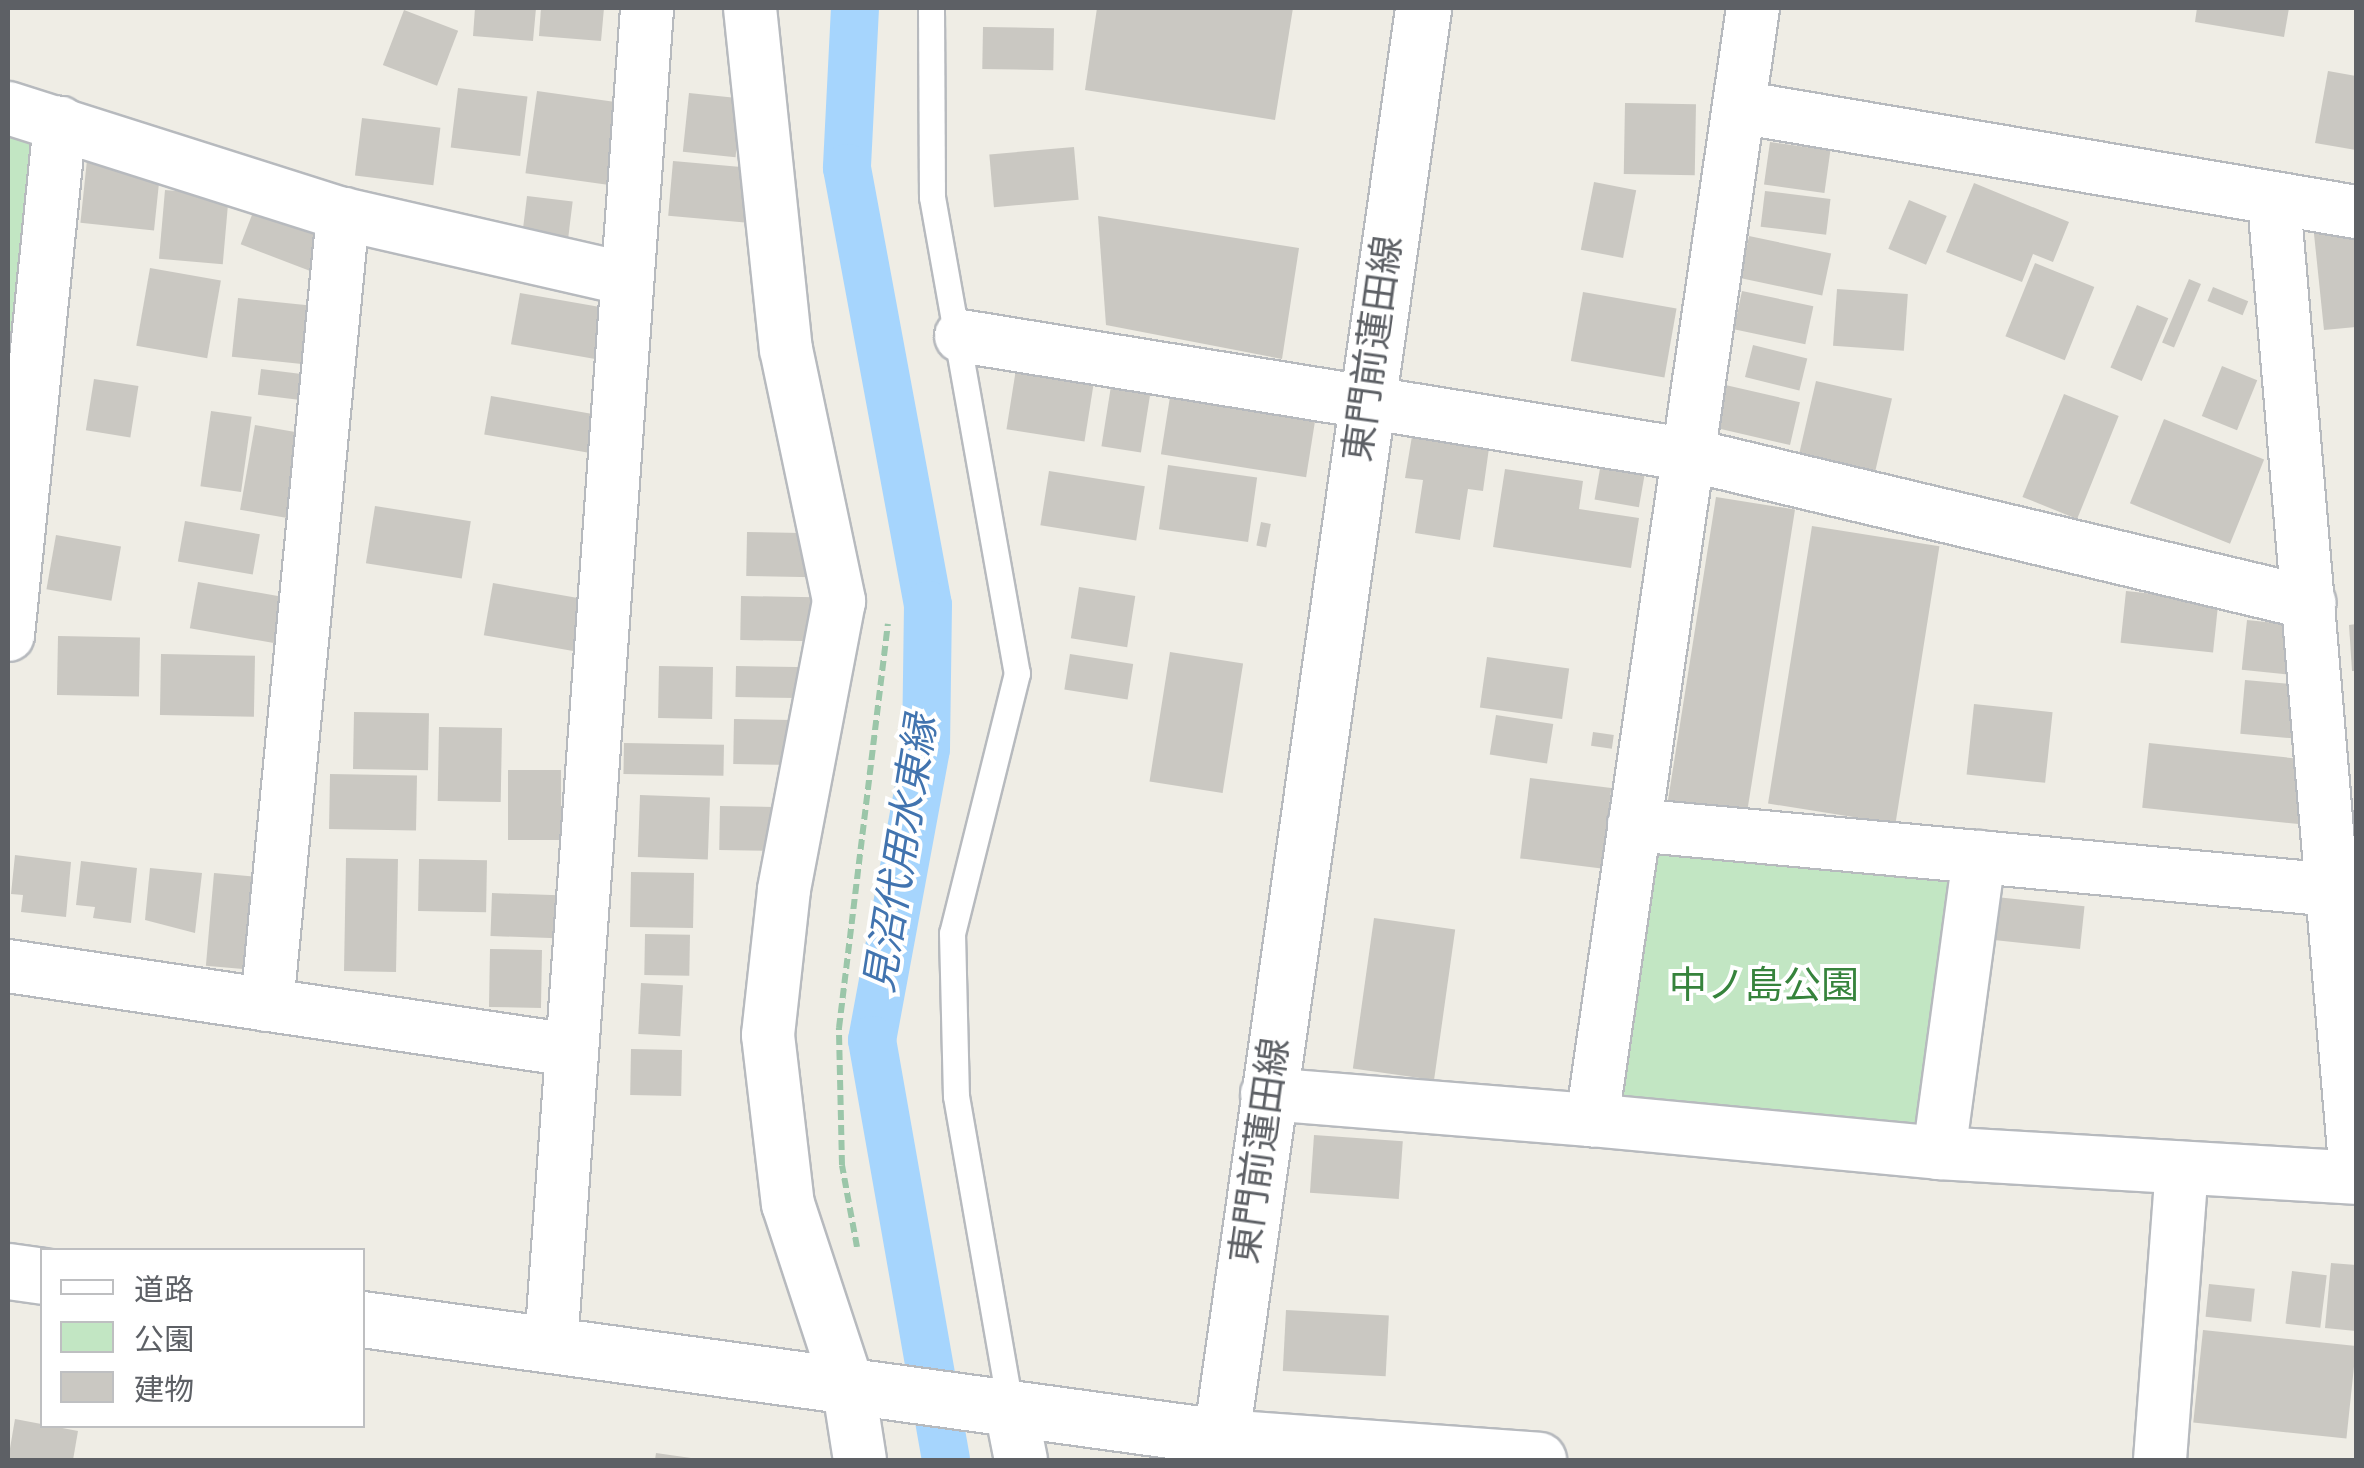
<!DOCTYPE html>
<meta charset="utf-8">
<style>
body{margin:0}
#map{position:relative;width:2364px;height:1468px;overflow:hidden;background:#efede5;font-family:Signika,"Noto Sans JP",sans-serif}
div>[style]{position:absolute}
[style*='--x']{left:calc(var(--x)*1px);top:calc(var(--y)*1px);width:calc(var(--w)*1px);rotate:calc(var(--a)*1deg)}
.green>*{inset:0;background:#c2e6c3}
.canal>*{height:48px;margin:-24px;padding:0 24px;transform-origin:24px;border-radius:24px;background:#a6d5fd}
.building>*{inset:0;background:#cac8c2;transform-origin:0 0}
.path>*{height:6px;margin-top:-3px;transform-origin:0;background:repeating-linear-gradient(90deg,#9bc6a9 0 10px,transparent 0 15px)}
.roads{filter:drop-shadow(2px 0 #b7babe) drop-shadow(-2px 0 #b7babe) drop-shadow(0 2px #b7babe) drop-shadow(0 -2px #b7babe)}
.lane>*{height:25px;margin:-12.5px;padding:0 12.5px;transform-origin:12.5px;border-radius:12.5px;background:#fff}
.street>*{height:52px;margin:-26px;padding:0 26px;transform-origin:26px;border-radius:26px;background:#fff}
.secondary>*{height:55px;margin:-27.5px;padding:0 27.5px;transform-origin:27.5px;border-radius:27.5px;background:#fff}
span{translate:-50% -50%;white-space:nowrap;text-align:center;line-height:1.15;-webkit-text-stroke:8px #fff;paint-order:stroke}
.street-label{font-size:38px;color:#5d6065}
.park-label{font-size:38px;color:#36833c}
.water-label{font-size:40px;color:#4274af;font-style:italic}
.frame{position:absolute;inset:0;border:10px solid #5d6065;pointer-events:none}
.legend{position:absolute;left:40px;top:1248px;width:325px;height:180px;box-sizing:border-box;background:#fff;border:2px solid #bebfc1;margin:0;padding:12px 18px;list-style:none;font-size:30px;color:#5d6065}
.legend li{display:flex;align-items:center;gap:20px;height:50px}
.legend b{width:50px;border:2px solid #bebfc1}
</style>
<div id="map">
<div class="green">
<i style="clip-path:polygon(8px 129px,34px 137px,8px 402px)"></i>
<i style="clip-path:polygon(1666px 849px,1955px 874px,1935px 1107px,1913px 1125px,1630px 1104px,1615px 1088px,1649px 865px)"></i>
</div>
<div class="canal">
<i style="--x:855;--y:8;--w:160;--a:92.9"></i>
<i style="--x:847;--y:168;--w:444;--a:79.5"></i>
<i style="--x:928;--y:605;--w:144;--a:90.8"></i>
<i style="--x:926;--y:749;--w:296;--a:100.5"></i>
<i style="--x:872;--y:1040;--w:426;--a:80"></i>
</div>
<div class="building">
<i style="clip-path:polygon(475px 8px,536px 8px,533px 41px,473px 36px)"></i>
<i style="clip-path:polygon(541px 8px,604px 8px,601px 41px,539px 36px)"></i>
<i style="clip-path:polygon(1097px 8px,1293px 8px,1275px 120px,1085px 90px)"></i>
<i style="clip-path:polygon(2197px 8px,2289px 8px,2284px 37px,2195px 22px)"></i>
<i style="left:404px;top:10px;width:58px;height:59px;rotate:21deg"></i>
<i style="left:983px;top:27px;width:71px;height:42px;rotate:1deg"></i>
<i style="clip-path:polygon(2328px 71px,2356px 76px,2356px 150px,2315px 143px)"></i>
<i style="left:458px;top:88px;width:70px;height:60px;rotate:7deg"></i>
<i style="left:537px;top:91px;width:90px;height:83px;rotate:8deg"></i>
<i style="left:689px;top:93px;width:53px;height:59px;rotate:6deg"></i>
<i style="left:1625px;top:103px;width:71px;height:71px;rotate:1deg"></i>
<i style="left:362px;top:118px;width:79px;height:58px;rotate:7deg"></i>
<i style="left:1770px;top:142px;width:61px;height:43px;rotate:8deg"></i>
<i style="left:1074px;top:147px;width:53px;height:85px;rotate:85deg"></i>
<i style="left:87px;top:160px;width:74px;height:63px;rotate:6deg"></i>
<i style="left:673px;top:161px;width:77px;height:55px;rotate:5deg"></i>
<i style="left:1594px;top:182px;width:43px;height:69px;rotate:11deg"></i>
<i style="clip-path:polygon(1974px 183px,2069px 222px,2053px 262px,2033px 254px,2022px 282px,1946px 252px)"></i>
<i style="left:165px;top:190px;width:64px;height:69px;rotate:5deg"></i>
<i style="left:1765px;top:191px;width:66px;height:36px;rotate:7deg"></i>
<i style="left:527px;top:196px;width:46px;height:41px;rotate:7deg"></i>
<i style="left:1909px;top:200px;width:41px;height:53px;rotate:23deg"></i>
<i style="left:255px;top:207px;width:85px;height:40px;rotate:21deg"></i>
<i style="clip-path:polygon(1098px 216px,1299px 248px,1282px 359px,1106px 325px)"></i>
<i style="clip-path:polygon(2356px 231px,2356px 327px,2324px 330px,2314px 234px)"></i>
<i style="left:1749px;top:236px;width:84px;height:43px;rotate:12deg"></i>
<i style="left:2035px;top:263px;width:64px;height:79px;rotate:22deg"></i>
<i style="left:150px;top:268px;width:72px;height:79px;rotate:10deg"></i>
<i style="left:2189px;top:279px;width:13px;height:69px;rotate:23deg"></i>
<i style="left:2213px;top:287px;width:38px;height:15px;rotate:22deg"></i>
<i style="left:1837px;top:289px;width:71px;height:57px;rotate:4deg"></i>
<i style="left:1742px;top:291px;width:73px;height:39px;rotate:12deg"></i>
<i style="left:1583px;top:292px;width:95px;height:70px;rotate:10deg"></i>
<i style="left:520px;top:293px;width:87px;height:52px;rotate:10deg"></i>
<i style="left:238px;top:298px;width:80px;height:59px;rotate:6deg"></i>
<i style="left:2137px;top:305px;width:34px;height:68px;rotate:23deg"></i>
<i style="left:1753px;top:345px;width:56px;height:33px;rotate:14deg"></i>
<i style="left:2222px;top:366px;width:38px;height:54px;rotate:22deg"></i>
<i style="left:261px;top:369px;width:51px;height:26px;rotate:7deg"></i>
<i style="left:1016px;top:369px;width:79px;height:61px;rotate:9deg"></i>
<i style="left:94px;top:379px;width:45px;height:52px;rotate:9deg"></i>
<i style="left:1816px;top:381px;width:78px;height:74px;rotate:13deg"></i>
<i style="left:1721px;top:384px;width:81px;height:44px;rotate:13deg"></i>
<i style="left:1111px;top:386px;width:40px;height:61px;rotate:9deg"></i>
<i style="left:2064px;top:394px;width:59px;height:111px;rotate:22deg"></i>
<i style="left:491px;top:396px;width:106px;height:39px;rotate:10deg"></i>
<i style="left:1170px;top:397px;width:147px;height:58px;rotate:9deg"></i>
<i style="left:211px;top:411px;width:41px;height:76px;rotate:8deg"></i>
<i style="left:2164px;top:419px;width:108px;height:91px;rotate:22deg"></i>
<i style="left:255px;top:425px;width:51px;height:86px;rotate:10deg"></i>
<i style="clip-path:polygon(1412px 436px,1489px 448px,1483px 491px,1468px 489px,1460px 540px,1415px 533px,1423px 480px,1405px 478px)"></i>
<i style="left:1601px;top:463px;width:45px;height:37px;rotate:10deg"></i>
<i style="left:1168px;top:465px;width:90px;height:65px;rotate:8deg"></i>
<i style="clip-path:polygon(1505px 469px,1583px 481px,1579px 509px,1639px 518px,1631px 568px,1493px 547px)"></i>
<i style="left:1049px;top:471px;width:97px;height:55px;rotate:9deg"></i>
<i style="left:1716px;top:497px;width:80px;height:309px;rotate:9deg"></i>
<i style="left:375px;top:506px;width:97px;height:58px;rotate:9deg"></i>
<i style="left:185px;top:521px;width:76px;height:41px;rotate:10deg"></i>
<i style="left:1261px;top:522px;width:10px;height:24px;rotate:11deg"></i>
<i style="left:1812px;top:526px;width:129px;height:281px;rotate:9deg"></i>
<i style="left:747px;top:532px;width:67px;height:44px;rotate:1deg"></i>
<i style="left:56px;top:535px;width:66px;height:55px;rotate:10deg"></i>
<i style="left:198px;top:582px;width:101px;height:47px;rotate:10deg"></i>
<i style="left:493px;top:583px;width:95px;height:53px;rotate:10deg"></i>
<i style="left:1079px;top:587px;width:57px;height:52px;rotate:9deg"></i>
<i style="left:2126px;top:591px;width:93px;height:52px;rotate:6deg"></i>
<i style="left:741px;top:596px;width:74px;height:44px;rotate:1deg"></i>
<i style="left:2247px;top:620px;width:57px;height:50px;rotate:6deg"></i>
<i style="clip-path:polygon(2356px 624px,2356px 671px,2352px 671px,2349px 625px)"></i>
<i style="left:58px;top:636px;width:82px;height:59px;rotate:1deg"></i>
<i style="left:1170px;top:652px;width:74px;height:131px;rotate:9deg"></i>
<i style="left:161px;top:654px;width:94px;height:61px;rotate:1deg"></i>
<i style="left:1070px;top:654px;width:64px;height:36px;rotate:9deg"></i>
<i style="left:1487px;top:657px;width:83px;height:51px;rotate:8deg"></i>
<i style="left:659px;top:666px;width:54px;height:52px;rotate:1deg"></i>
<i style="left:736px;top:666px;width:78px;height:31px;rotate:1deg"></i>
<i style="left:2245px;top:680px;width:52px;height:54px;rotate:5deg"></i>
<i style="left:1974px;top:704px;width:79px;height:71px;rotate:6deg"></i>
<i style="left:354px;top:712px;width:75px;height:57px;rotate:1deg"></i>
<i style="left:1496px;top:715px;width:58px;height:40px;rotate:9deg"></i>
<i style="left:734px;top:719px;width:58px;height:45px;rotate:1deg"></i>
<i style="left:439px;top:727px;width:63px;height:74px;rotate:1deg"></i>
<i style="left:1593px;top:732px;width:21px;height:14px;rotate:8deg"></i>
<i style="left:624px;top:743px;width:100px;height:31px;rotate:1deg"></i>
<i style="left:2149px;top:743px;width:162px;height:65px;rotate:6deg"></i>
<i style="left:508px;top:770px;width:53px;height:70px"></i>
<i style="left:330px;top:774px;width:87px;height:55px;rotate:1deg"></i>
<i style="left:1530px;top:778px;width:82px;height:81px;rotate:7deg"></i>
<i style="left:640px;top:795px;width:70px;height:62px;rotate:2deg"></i>
<i style="left:720px;top:806px;width:69px;height:44px;rotate:1deg"></i>
<i style="clip-path:polygon(15px 855px,71px 862px,66px 917px,21px 912px,23px 895px,11px 894px)"></i>
<i style="left:346px;top:858px;width:52px;height:113px;rotate:1deg"></i>
<i style="left:419px;top:859px;width:68px;height:52px;rotate:1deg"></i>
<i style="clip-path:polygon(81px 861px,137px 868px,131px 923px,93px 918px,95px 907px,76px 905px)"></i>
<i style="clip-path:polygon(150px 868px,202px 873px,195px 933px,145px 920px)"></i>
<i style="left:631px;top:872px;width:63px;height:55px;rotate:1deg"></i>
<i style="left:214px;top:873px;width:43px;height:93px;rotate:5deg"></i>
<i style="left:492px;top:893px;width:67px;height:43px;rotate:2deg"></i>
<i style="left:1996px;top:897px;width:89px;height:43px;rotate:6deg"></i>
<i style="left:1374px;top:918px;width:82px;height:152px;rotate:8deg"></i>
<i style="left:645px;top:934px;width:45px;height:41px;rotate:1deg"></i>
<i style="left:490px;top:949px;width:52px;height:58px;rotate:1deg"></i>
<i style="left:641px;top:983px;width:42px;height:51px;rotate:3deg"></i>
<i style="left:631px;top:1049px;width:51px;height:46px;rotate:1deg"></i>
<i style="left:1314px;top:1135px;width:89px;height:58px;rotate:4deg"></i>
<i style="clip-path:polygon(2331px 1263px,2356px 1265px,2356px 1331px,2325px 1328px)"></i>
<i style="left:2292px;top:1271px;width:35px;height:53px;rotate:7deg"></i>
<i style="left:2209px;top:1284px;width:46px;height:33px;rotate:6deg"></i>
<i style="left:1286px;top:1310px;width:103px;height:61px;rotate:3deg"></i>
<i style="left:2203px;top:1330px;width:154px;height:93px;rotate:6deg"></i>
<i style="clip-path:polygon(15px 1419px,78px 1431px,73px 1460px,8px 1460px)"></i>
<i style="clip-path:polygon(656px 1453px,691px 1458px,691px 1460px,655px 1460px)"></i>
</div>
<div class="path">
<i style="--x:857;--y:1247;--w:83;--a:-100.4"></i>
<i style="--x:842;--y:1165;--w:137;--a:-91.3"></i>
<i style="--x:839;--y:1028;--w:407;--a:-83.1"></i>
</div>
<div class="roads">
<div class="lane">
<i style="--x:931;--y:8;--w:189;--a:89.7"></i>
<i style="--x:932;--y:197;--w:484;--a:79.9"></i>
<i style="--x:1017;--y:673;--w:268;--a:104"></i>
<i style="--x:952;--y:933;--w:163;--a:88.6"></i>
<i style="--x:956;--y:1096;--w:319;--a:80.1"></i>
</div>
<div class="street">
<i style="--x:750;--y:8;--w:343;--a:84"></i>
<i style="--x:786;--y:349;--w:258;--a:78.1"></i>
<i style="--x:839;--y:601;--w:294;--a:100.8"></i>
<i style="--x:784;--y:890;--w:146;--a:96.3"></i>
<i style="--x:768;--y:1035;--w:170;--a:83.3"></i>
<i style="--x:788;--y:1204;--w:196;--a:71.8"></i>
<i style="--x:849;--y:1390;--w:71;--a:81.1"></i>
<i style="--x:1753;--y:8;--w:1124;--a:98.24"></i>
<i style="--x:1592;--y:1120;--w:349;--a:5.4"></i>
<i style="--x:1939;--y:1153;--w:418;--a:3.4"></i>
<i style="--x:1739;--y:107;--w:626;--a:9.66"></i>
<i style="--x:8;--y:108;--w:351;--a:17.6"></i>
<i style="--x:343;--y:214;--w:287;--a:12.9"></i>
<i style="--x:2274;--y:201;--w:977;--a:85.19"></i>
<i style="--x:961;--y:336;--w:739;--a:9.27"></i>
<i style="--x:1690;--y:455;--w:637;--a:13.43"></i>
<i style="--x:8;--y:635;--w:515;--a:-84.2"></i>
<i style="--x:1634;--y:825;--w:703;--a:5.31"></i>
<i style="--x:8;--y:966;--w:569;--a:8.49"></i>
<i style="--x:267;--y:1005;--w:795;--a:-84.51"></i>
<i style="--x:1267;--y:1094;--w:326;--a:4.6"></i>
<i style="--x:1939;--y:1153;--w:299;--a:-82.3"></i>
<i style="--x:551;--y:1345;--w:1340;--a:-85.89"></i>
<i style="--x:1011;--y:1410;--w:51;--a:78.7"></i>
<i style="--x:2160;--y:1460;--w:293;--a:-85.7"></i>
</div>
<div class="secondary">
<i style="--x:8;--y:1271;--w:34;--a:8"></i>
<i style="--x:362;--y:1319;--w:867;--a:7.82"></i>
<i style="--x:1221;--y:1437;--w:1443;--a:-81.95"></i>
<i style="--x:1221;--y:1437;--w:318;--a:4.1"></i>
</div>
</div>
<div class="street-label">
<span style="left:1373px;top:349px;rotate:-82deg">東門前蓮田線</span>
<span style="left:1260px;top:1151px;rotate:-82deg">東門前蓮田線</span>
</div>
<div class="park-label">
<span style="left:1764px;top:986px">中ノ島公園</span>
</div>
<div class="water-label">
<span style="left:901px;top:854px;rotate:-81deg">見沼代用水東縁</span>
</div>
<div class="frame"></div>
<ul class="legend">
<li><b style="height:12px;background:#fff"></b>道路</li>
<li><b style="height:28px;background:#c2e6c3"></b>公園</li>
<li><b style="height:28px;background:#cac8c2"></b>建物</li>
</ul>
</div>
